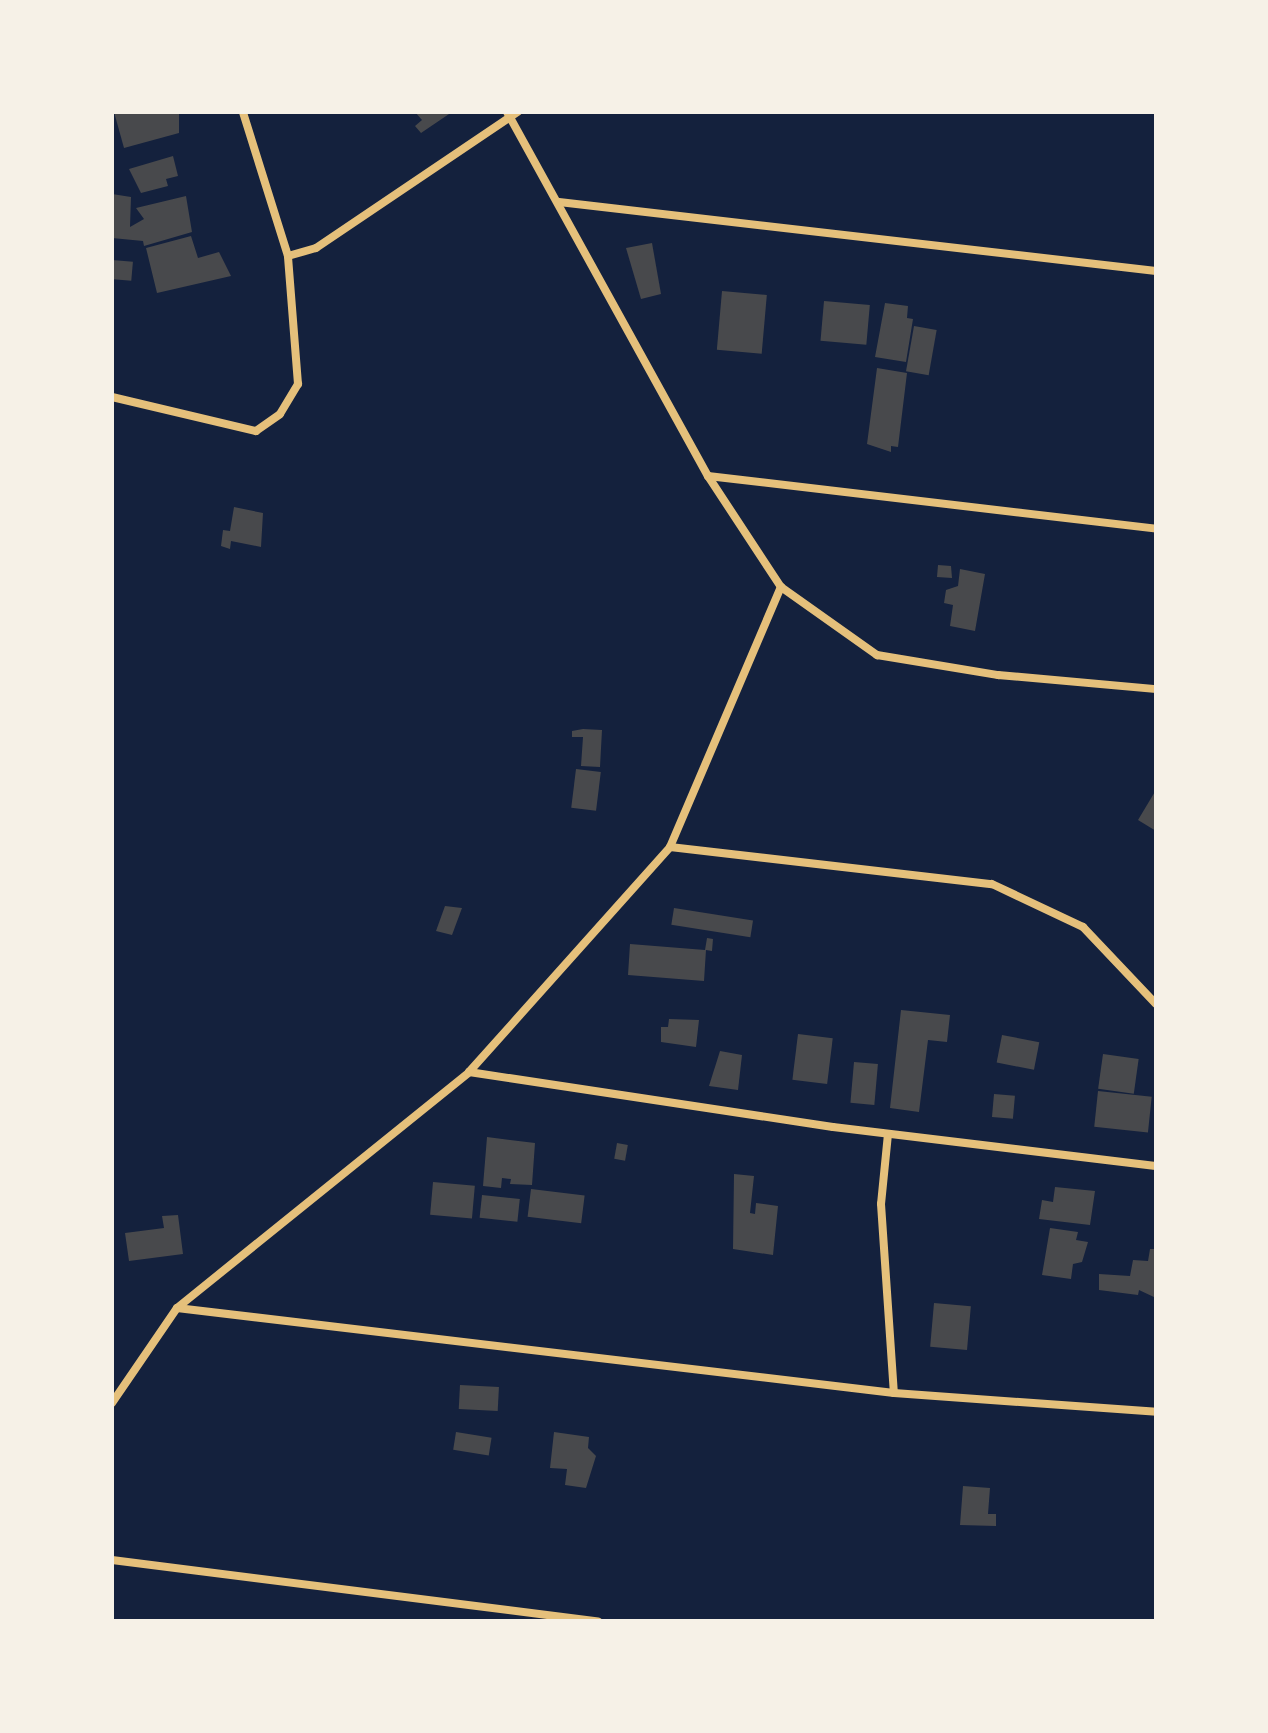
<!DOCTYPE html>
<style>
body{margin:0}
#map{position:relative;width:1268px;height:1733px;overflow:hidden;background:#14213d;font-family:Commissioner,sans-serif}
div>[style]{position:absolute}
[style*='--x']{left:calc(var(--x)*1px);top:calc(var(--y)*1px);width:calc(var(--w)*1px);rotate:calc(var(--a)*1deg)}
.building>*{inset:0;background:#48494c;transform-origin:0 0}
.minor>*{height:8px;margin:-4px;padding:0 4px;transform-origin:4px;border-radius:4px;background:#e5c07b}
span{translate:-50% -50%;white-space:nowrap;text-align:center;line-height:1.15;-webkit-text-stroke:8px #f6f1e7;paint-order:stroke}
.frame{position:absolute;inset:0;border:114px solid #f6f1e7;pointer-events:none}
</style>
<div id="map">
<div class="building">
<i style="clip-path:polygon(114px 112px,179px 112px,179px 133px,124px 148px)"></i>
<i style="clip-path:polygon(415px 112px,452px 112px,421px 133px,415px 126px,422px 120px)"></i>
<i style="clip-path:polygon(173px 156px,178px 176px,166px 179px,168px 186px,141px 193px,129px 169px)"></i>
<i style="clip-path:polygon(112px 194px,131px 197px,130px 227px,144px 219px,136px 208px,186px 196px,192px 232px,144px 246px,143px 241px,112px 238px)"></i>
<i style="clip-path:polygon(191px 236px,198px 258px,219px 252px,231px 276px,157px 293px,146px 248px)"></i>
<i style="clip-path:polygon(652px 243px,661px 294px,641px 299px,626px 248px)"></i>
<i style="left:112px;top:260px;width:21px;height:19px;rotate:5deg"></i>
<i style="left:722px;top:291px;width:45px;height:59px;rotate:5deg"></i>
<i style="left:824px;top:301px;width:46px;height:40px;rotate:5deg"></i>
<i style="clip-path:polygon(885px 303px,908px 306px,907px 318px,913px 319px,906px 362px,875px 357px)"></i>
<i style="left:914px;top:326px;width:23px;height:46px;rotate:10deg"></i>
<i style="clip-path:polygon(877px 368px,907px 373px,898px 447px,891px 446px,891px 452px,867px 444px)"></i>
<i style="clip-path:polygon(234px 507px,263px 513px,261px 547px,231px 541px,230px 549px,221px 546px,223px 530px,230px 531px)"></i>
<i style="clip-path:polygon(938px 565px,951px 566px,952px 578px,937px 577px)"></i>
<i style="clip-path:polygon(960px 569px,985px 574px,975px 631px,950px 626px,953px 605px,944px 603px,946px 590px,958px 586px)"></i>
<i style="clip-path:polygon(583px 729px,602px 730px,600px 767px,581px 766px,583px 737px,572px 737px,572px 731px)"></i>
<i style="left:576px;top:769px;width:25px;height:39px;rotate:7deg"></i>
<i style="clip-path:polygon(1156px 790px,1156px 831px,1138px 820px)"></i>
<i style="clip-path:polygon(445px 906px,462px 908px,452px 935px,436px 931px)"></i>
<i style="left:674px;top:908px;width:80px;height:17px;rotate:9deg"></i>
<i style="clip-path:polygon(707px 938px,713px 939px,712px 951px,706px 950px,704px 981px,628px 975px,630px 944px,705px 950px)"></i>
<i style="clip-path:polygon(901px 1010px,950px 1015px,947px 1042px,928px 1040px,919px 1112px,890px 1108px)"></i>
<i style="clip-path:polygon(669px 1019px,699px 1020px,696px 1047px,661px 1042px,661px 1027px,668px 1027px)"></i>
<i style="left:798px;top:1034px;width:35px;height:46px;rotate:7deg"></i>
<i style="left:1002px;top:1035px;width:38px;height:28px;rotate:11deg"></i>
<i style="clip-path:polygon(720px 1051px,742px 1055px,738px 1090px,709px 1086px)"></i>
<i style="left:1103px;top:1054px;width:36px;height:35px;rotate:8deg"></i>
<i style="left:854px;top:1062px;width:24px;height:41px;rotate:5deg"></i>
<i style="left:1098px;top:1091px;width:54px;height:36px;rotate:6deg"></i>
<i style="left:994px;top:1094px;width:21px;height:23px;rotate:5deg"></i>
<i style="clip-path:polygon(487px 1137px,535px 1143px,532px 1185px,510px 1184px,511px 1179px,502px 1178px,501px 1188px,483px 1186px)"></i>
<i style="left:617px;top:1143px;width:11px;height:16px;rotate:10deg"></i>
<i style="clip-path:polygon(734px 1174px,754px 1176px,750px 1213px,755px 1214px,756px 1203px,778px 1206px,773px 1255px,733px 1249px)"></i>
<i style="left:433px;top:1182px;width:42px;height:33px;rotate:5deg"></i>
<i style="clip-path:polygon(1055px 1187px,1095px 1191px,1090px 1225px,1039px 1219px,1042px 1200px,1053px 1202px)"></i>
<i style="left:531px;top:1189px;width:54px;height:28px;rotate:7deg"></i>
<i style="left:482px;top:1195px;width:38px;height:23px;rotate:6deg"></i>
<i style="clip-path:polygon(178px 1215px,183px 1254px,129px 1261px,125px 1233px,164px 1228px,162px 1216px)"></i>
<i style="clip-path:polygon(1050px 1228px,1078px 1232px,1076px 1240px,1088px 1242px,1082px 1262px,1073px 1264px,1071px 1279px,1042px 1275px)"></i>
<i style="clip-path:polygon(1150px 1249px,1156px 1249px,1156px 1298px,1139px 1290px,1138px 1295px,1099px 1290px,1099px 1274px,1130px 1276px,1133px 1260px,1148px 1261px)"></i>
<i style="left:934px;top:1303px;width:37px;height:44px;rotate:5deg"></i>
<i style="left:460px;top:1385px;width:39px;height:24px;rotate:3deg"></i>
<i style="left:456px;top:1432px;width:36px;height:18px;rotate:9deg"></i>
<i style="clip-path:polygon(554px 1432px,589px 1437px,588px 1448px,596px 1456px,586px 1488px,565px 1485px,567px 1469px,550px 1468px)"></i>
<i style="clip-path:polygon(963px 1486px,990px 1488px,988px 1514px,996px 1514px,996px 1526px,960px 1525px)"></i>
</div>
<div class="minor">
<i style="--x:507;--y:112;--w:416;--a:61.1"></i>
<i style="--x:708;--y:476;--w:133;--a:56.7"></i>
<i style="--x:781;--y:587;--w:118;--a:35.3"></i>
<i style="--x:877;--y:655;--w:123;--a:9.4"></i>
<i style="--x:998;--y:675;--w:159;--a:5.1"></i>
<i style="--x:559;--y:202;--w:601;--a:6.59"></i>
<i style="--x:288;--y:256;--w:29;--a:-16"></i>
<i style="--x:316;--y:248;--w:244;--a:-34"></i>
<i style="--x:112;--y:397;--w:148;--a:13.3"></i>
<i style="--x:256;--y:431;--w:29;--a:-35"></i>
<i style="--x:280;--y:414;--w:35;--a:-59"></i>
<i style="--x:298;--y:384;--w:128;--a:-94.5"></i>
<i style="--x:288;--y:256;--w:151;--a:-107.4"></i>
<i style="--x:708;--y:476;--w:451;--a:6.7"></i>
<i style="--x:670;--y:847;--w:324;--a:6.6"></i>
<i style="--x:992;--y:884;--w:101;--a:25.3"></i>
<i style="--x:1083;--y:927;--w:106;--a:46.5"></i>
<i style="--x:469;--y:1072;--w:368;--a:8.6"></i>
<i style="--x:833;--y:1127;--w:325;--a:6.9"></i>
<i style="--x:888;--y:1134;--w:70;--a:95.7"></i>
<i style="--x:881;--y:1204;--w:189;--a:86.1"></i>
<i style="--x:177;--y:1308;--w:722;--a:6.76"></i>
<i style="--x:894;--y:1393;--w:263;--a:4.1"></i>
<i style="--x:112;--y:1403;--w:115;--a:-55.6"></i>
<i style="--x:177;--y:1308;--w:375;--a:-38.9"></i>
<i style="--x:469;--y:1072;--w:302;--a:-48.2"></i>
<i style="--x:670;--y:847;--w:283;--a:-66.9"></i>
<i style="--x:112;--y:1560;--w:490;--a:7.2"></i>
</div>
<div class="frame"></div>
</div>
